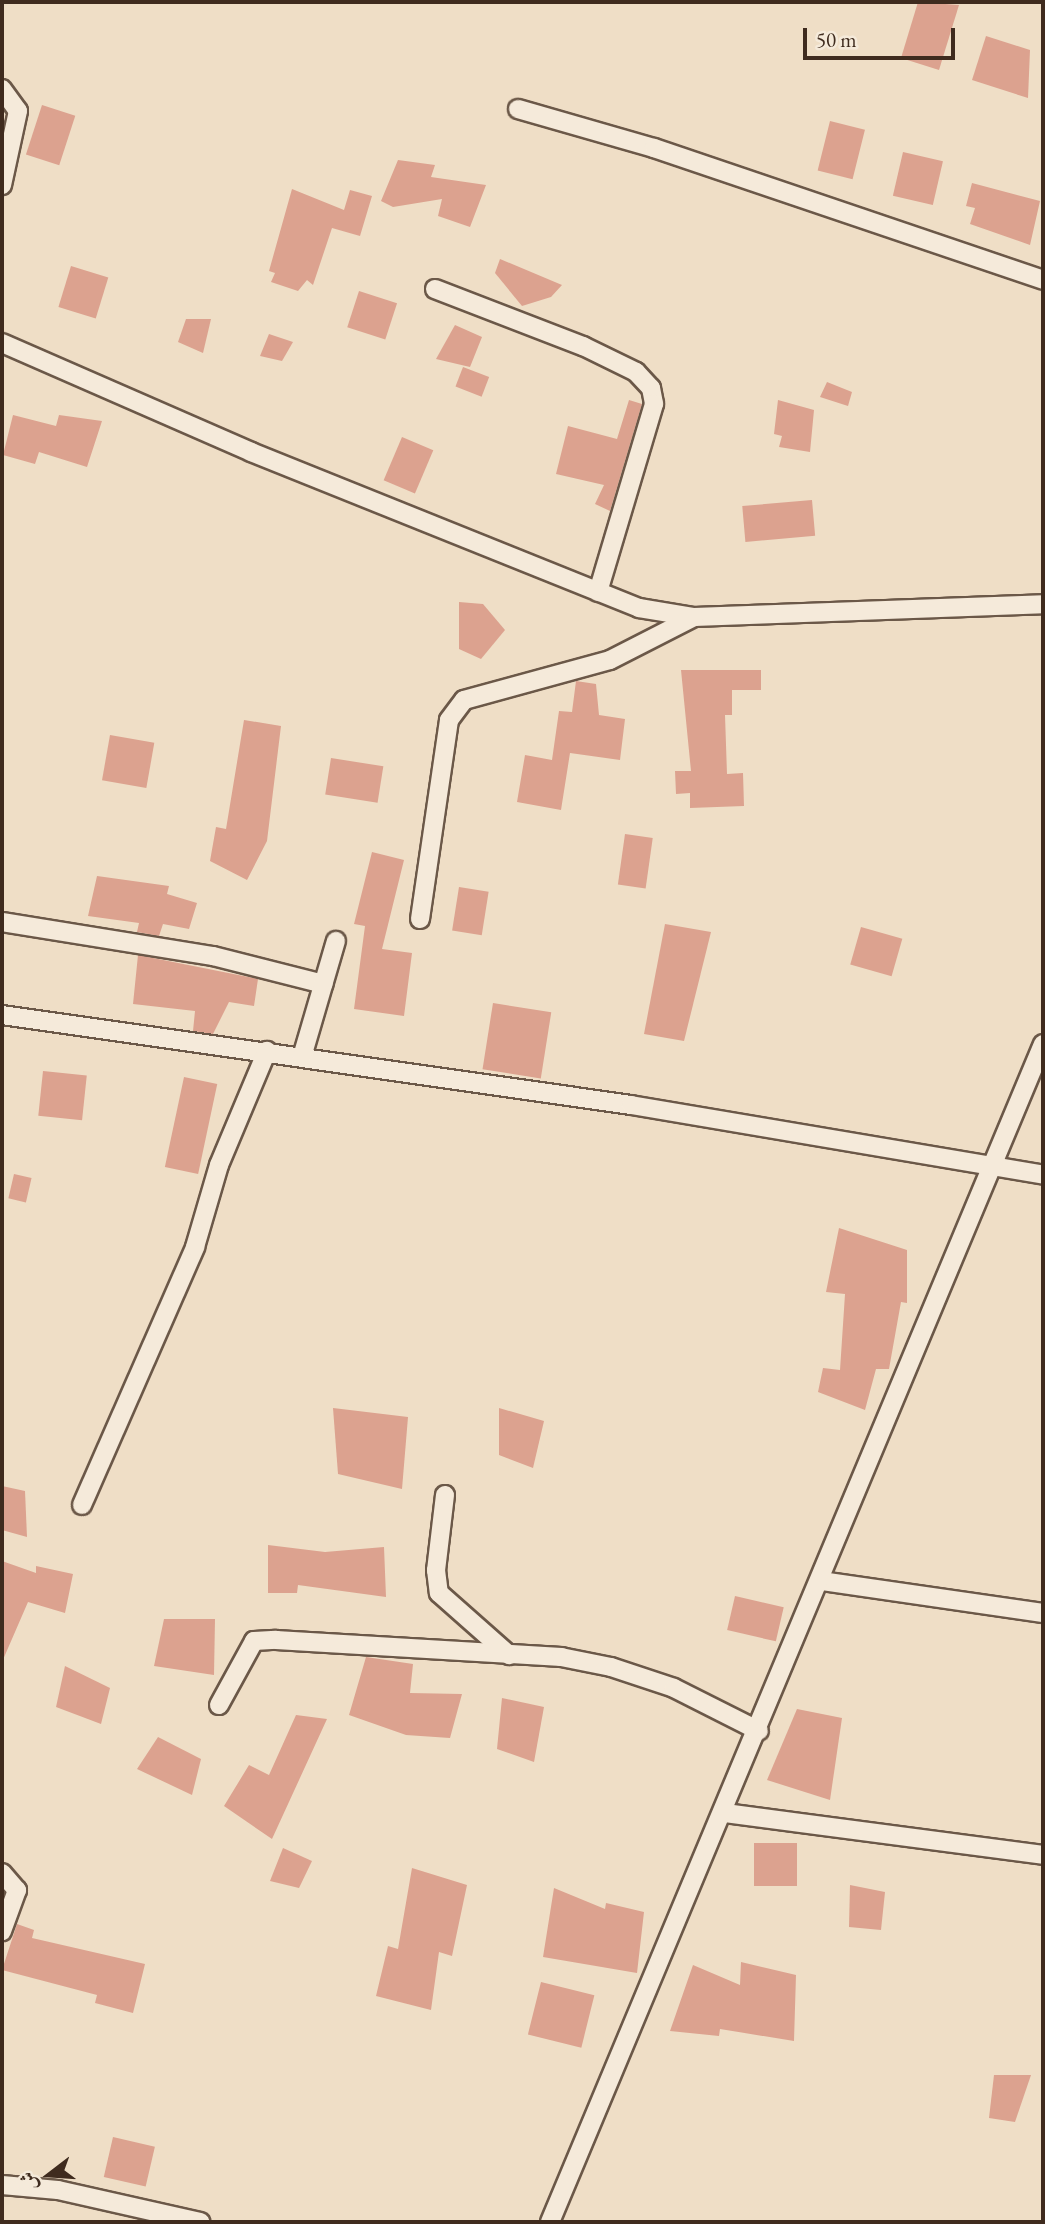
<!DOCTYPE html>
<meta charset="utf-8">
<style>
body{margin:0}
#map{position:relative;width:1045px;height:2224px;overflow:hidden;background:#efdec6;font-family:"EB Garamond",Amiri,serif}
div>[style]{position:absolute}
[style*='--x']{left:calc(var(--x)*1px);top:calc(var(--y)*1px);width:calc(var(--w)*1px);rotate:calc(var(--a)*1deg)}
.building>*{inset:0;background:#dca28f;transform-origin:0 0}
.roads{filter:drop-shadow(2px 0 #6b5848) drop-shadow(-2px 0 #6b5848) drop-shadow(0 2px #6b5848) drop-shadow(0 -2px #6b5848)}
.minor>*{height:18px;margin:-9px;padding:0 9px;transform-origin:9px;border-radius:9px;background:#f5eada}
span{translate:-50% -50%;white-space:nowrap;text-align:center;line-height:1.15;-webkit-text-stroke:5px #f5eada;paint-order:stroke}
.frame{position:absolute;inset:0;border:4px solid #3f2b1e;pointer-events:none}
.north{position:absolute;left:14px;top:2140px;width:70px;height:70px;-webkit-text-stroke:5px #f5eada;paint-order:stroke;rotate:253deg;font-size:19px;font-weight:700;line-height:28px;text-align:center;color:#3f2b1e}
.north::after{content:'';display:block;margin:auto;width:24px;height:32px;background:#3f2b1e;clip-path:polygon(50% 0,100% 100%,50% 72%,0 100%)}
.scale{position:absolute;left:803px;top:28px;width:152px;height:32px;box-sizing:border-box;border:4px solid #3f2b1e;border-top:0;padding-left:9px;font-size:21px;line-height:24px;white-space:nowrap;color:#3f2b1e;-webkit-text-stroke:5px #f5eada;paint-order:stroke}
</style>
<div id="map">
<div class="building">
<i style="clip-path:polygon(918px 2px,959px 5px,939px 70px,901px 58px)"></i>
<i style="clip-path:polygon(986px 36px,1030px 50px,1028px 98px,972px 80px)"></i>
<i style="left:42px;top:105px;width:35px;height:52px;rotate:18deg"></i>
<i style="left:830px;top:121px;width:36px;height:51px;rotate:14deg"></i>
<i style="left:903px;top:152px;width:41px;height:45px;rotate:13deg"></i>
<i style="clip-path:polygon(398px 160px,435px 165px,431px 177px,486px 185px,470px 227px,438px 216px,442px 199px,393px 207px,381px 201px)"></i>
<i style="clip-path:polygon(972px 183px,1040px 201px,1030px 245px,970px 224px,975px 208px,966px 206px)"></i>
<i style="clip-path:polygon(292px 189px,344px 210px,350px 190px,372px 196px,360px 236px,332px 228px,313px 285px,307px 280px,298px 291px,271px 282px,275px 273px,269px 271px)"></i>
<i style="clip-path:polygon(500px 259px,562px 285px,551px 297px,522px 306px,495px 273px)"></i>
<i style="left:71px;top:266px;width:39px;height:43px;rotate:17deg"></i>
<i style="left:359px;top:291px;width:40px;height:38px;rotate:18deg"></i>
<i style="clip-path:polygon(186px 319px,211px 319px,203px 353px,178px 342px)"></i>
<i style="clip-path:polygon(455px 325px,482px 337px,470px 367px,436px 359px)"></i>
<i style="clip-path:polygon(269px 334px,293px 342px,282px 361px,260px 356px)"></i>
<i style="left:463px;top:367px;width:28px;height:21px;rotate:21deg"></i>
<i style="clip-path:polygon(827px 382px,852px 392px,848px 406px,820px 397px)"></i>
<i style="clip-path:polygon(629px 400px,642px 404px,610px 511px,595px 504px,604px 485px,556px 474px,568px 426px,617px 439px)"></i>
<i style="clip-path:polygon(778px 400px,814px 410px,810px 452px,779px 447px,782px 436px,774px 434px)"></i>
<i style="clip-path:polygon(13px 415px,56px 426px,59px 415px,102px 421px,87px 467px,39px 452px,35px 464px,3px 455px)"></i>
<i style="left:402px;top:437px;width:34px;height:47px;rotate:23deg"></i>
<i style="left:812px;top:500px;width:36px;height:70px;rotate:85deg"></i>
<i style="clip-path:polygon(459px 602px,483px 604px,505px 630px,481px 659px,459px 649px)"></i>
<i style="clip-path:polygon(681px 670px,761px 670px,761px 690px,732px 690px,732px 715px,725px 715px,727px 774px,743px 773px,744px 806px,690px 808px,690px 793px,676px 794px,675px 771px,691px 771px)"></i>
<i style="clip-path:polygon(576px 681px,596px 684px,599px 715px,625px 719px,620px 760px,570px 753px,561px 810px,517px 802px,525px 755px,552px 760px,559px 711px,572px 712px)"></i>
<i style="clip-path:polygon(244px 720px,281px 726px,267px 841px,247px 880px,210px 861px,216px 827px,226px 829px)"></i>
<i style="left:110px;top:735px;width:45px;height:46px;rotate:10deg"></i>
<i style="left:331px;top:758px;width:53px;height:37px;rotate:9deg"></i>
<i style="left:625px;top:834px;width:28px;height:51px;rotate:8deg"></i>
<i style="clip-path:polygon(372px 852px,404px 860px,382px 949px,412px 953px,404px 1016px,354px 1009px,365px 926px,354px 924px)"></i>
<i style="clip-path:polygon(97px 876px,169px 886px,167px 894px,197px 903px,189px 929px,163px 924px,159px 936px,137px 932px,139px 923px,88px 916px)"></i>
<i style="left:459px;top:887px;width:30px;height:44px;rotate:9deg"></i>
<i style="clip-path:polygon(665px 924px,711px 932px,684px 1041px,644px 1034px)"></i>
<i style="left:861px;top:927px;width:43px;height:39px;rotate:16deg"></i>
<i style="clip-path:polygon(138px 955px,258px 979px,254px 1006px,229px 1002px,213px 1034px,193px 1031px,195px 1011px,133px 1004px)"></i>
<i style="left:493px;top:1003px;width:59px;height:67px;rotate:9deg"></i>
<i style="left:43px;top:1071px;width:44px;height:45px;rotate:6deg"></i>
<i style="left:184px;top:1077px;width:34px;height:92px;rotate:12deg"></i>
<i style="left:14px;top:1174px;width:18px;height:25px;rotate:13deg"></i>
<i style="clip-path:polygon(839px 1228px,907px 1250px,907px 1303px,901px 1302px,889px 1369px,876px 1369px,865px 1410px,818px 1392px,823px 1368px,840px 1370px,845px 1294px,826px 1292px)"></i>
<i style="clip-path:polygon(333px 1408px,408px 1417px,402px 1489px,338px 1474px)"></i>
<i style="clip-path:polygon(499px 1408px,544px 1421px,533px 1468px,499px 1455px)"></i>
<i style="clip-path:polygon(2px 1486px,25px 1491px,27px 1537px,2px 1530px)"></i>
<i style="clip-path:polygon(268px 1545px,325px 1552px,384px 1547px,386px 1597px,298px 1585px,297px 1593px,268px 1593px)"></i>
<i style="clip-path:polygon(2px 1561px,36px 1573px,36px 1566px,73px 1574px,65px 1613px,28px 1602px,2px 1662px)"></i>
<i style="left:735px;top:1596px;width:50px;height:35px;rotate:13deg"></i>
<i style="clip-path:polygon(164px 1619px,215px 1619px,214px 1675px,154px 1666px)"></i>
<i style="clip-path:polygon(366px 1657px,413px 1664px,410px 1693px,462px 1694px,450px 1738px,406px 1735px,349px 1715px)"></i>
<i style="clip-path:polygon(65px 1666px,110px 1688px,101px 1724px,56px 1707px)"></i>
<i style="clip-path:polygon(502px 1698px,544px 1707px,534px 1762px,497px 1749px)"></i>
<i style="clip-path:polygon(797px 1709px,842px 1718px,830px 1800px,767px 1780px)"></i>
<i style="clip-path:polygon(296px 1715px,327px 1719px,272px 1839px,224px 1806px,249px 1765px,269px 1775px)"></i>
<i style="clip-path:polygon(158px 1737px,201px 1759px,192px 1795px,137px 1769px)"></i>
<i style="left:754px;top:1843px;width:43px;height:43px"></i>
<i style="clip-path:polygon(283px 1848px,312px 1861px,299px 1888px,270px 1881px)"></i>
<i style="clip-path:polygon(412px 1868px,467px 1885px,452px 1956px,439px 1952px,431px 2010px,376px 1996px,388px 1946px,398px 1949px)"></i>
<i style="clip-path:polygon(850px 1885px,885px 1892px,881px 1930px,849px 1927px)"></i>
<i style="clip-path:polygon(554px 1888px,605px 1909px,606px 1903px,644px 1912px,637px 1973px,543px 1957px)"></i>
<i style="clip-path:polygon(17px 1924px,34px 1930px,32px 1938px,145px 1964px,133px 2013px,95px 2003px,97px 1995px,2px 1970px)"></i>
<i style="clip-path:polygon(741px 1962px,796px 1975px,794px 2041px,720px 2029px,719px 2036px,670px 2031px,693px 1965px,740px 1985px)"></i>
<i style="left:541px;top:1982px;width:55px;height:54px;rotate:14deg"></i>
<i style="clip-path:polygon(994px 2075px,1031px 2075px,1015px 2122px,989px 2118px)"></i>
<i style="left:113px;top:2137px;width:43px;height:41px;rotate:13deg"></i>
</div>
<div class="roads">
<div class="minor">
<i style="--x:2;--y:89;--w:27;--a:54"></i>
<i style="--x:18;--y:111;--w:76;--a:102.2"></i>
<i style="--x:518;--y:109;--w:141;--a:16"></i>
<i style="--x:654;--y:148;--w:411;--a:18.7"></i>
<i style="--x:435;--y:289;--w:159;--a:21.1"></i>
<i style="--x:583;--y:346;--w:59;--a:26.1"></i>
<i style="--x:636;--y:372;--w:22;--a:47"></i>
<i style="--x:651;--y:388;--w:16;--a:79"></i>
<i style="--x:654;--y:404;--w:196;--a:106.6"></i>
<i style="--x:2;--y:343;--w:272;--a:23.6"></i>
<i style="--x:251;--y:452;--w:418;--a:21.9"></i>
<i style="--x:639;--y:608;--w:56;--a:9.3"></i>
<i style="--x:694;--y:617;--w:349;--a:-2.1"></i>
<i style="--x:420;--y:919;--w:201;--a:-81.7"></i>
<i style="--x:449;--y:720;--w:25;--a:-53"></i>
<i style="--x:464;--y:700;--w:151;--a:-15.3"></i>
<i style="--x:610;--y:660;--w:94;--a:-27.1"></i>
<i style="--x:2;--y:922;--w:214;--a:9.2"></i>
<i style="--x:213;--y:956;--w:114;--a:14.2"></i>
<i style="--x:2;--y:1015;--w:635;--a:8.14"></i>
<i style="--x:631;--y:1105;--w:418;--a:9.6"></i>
<i style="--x:302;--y:1057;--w:121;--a:-73.7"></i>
<i style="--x:445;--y:1495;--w:76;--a:96.8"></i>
<i style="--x:436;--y:1570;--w:23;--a:83"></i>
<i style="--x:439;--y:1593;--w:94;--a:41.5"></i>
<i style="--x:82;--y:1505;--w:282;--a:-66.3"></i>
<i style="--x:195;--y:1247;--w:85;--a:-73.7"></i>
<i style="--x:219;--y:1165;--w:124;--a:-67.2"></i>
<i style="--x:821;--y:1581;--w:224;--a:8.2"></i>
<i style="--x:219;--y:1705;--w:73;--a:-61.3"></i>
<i style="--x:254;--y:1641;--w:22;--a:-3"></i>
<i style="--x:276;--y:1640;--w:286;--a:3.4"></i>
<i style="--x:561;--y:1657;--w:51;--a:11.3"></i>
<i style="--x:611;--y:1667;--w:66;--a:18.4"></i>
<i style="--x:674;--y:1688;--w:95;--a:26.8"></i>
<i style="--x:725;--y:1813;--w:321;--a:7.5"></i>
<i style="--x:2;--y:1873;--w:23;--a:49"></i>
<i style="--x:17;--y:1890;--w:44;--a:110.1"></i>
<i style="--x:2;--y:2185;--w:56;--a:5.1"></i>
<i style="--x:58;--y:2190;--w:146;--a:12.7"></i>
<i style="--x:550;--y:2222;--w:1277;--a:-67.29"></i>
</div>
</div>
<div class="frame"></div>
<div class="north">ش</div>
<div class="scale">50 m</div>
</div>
